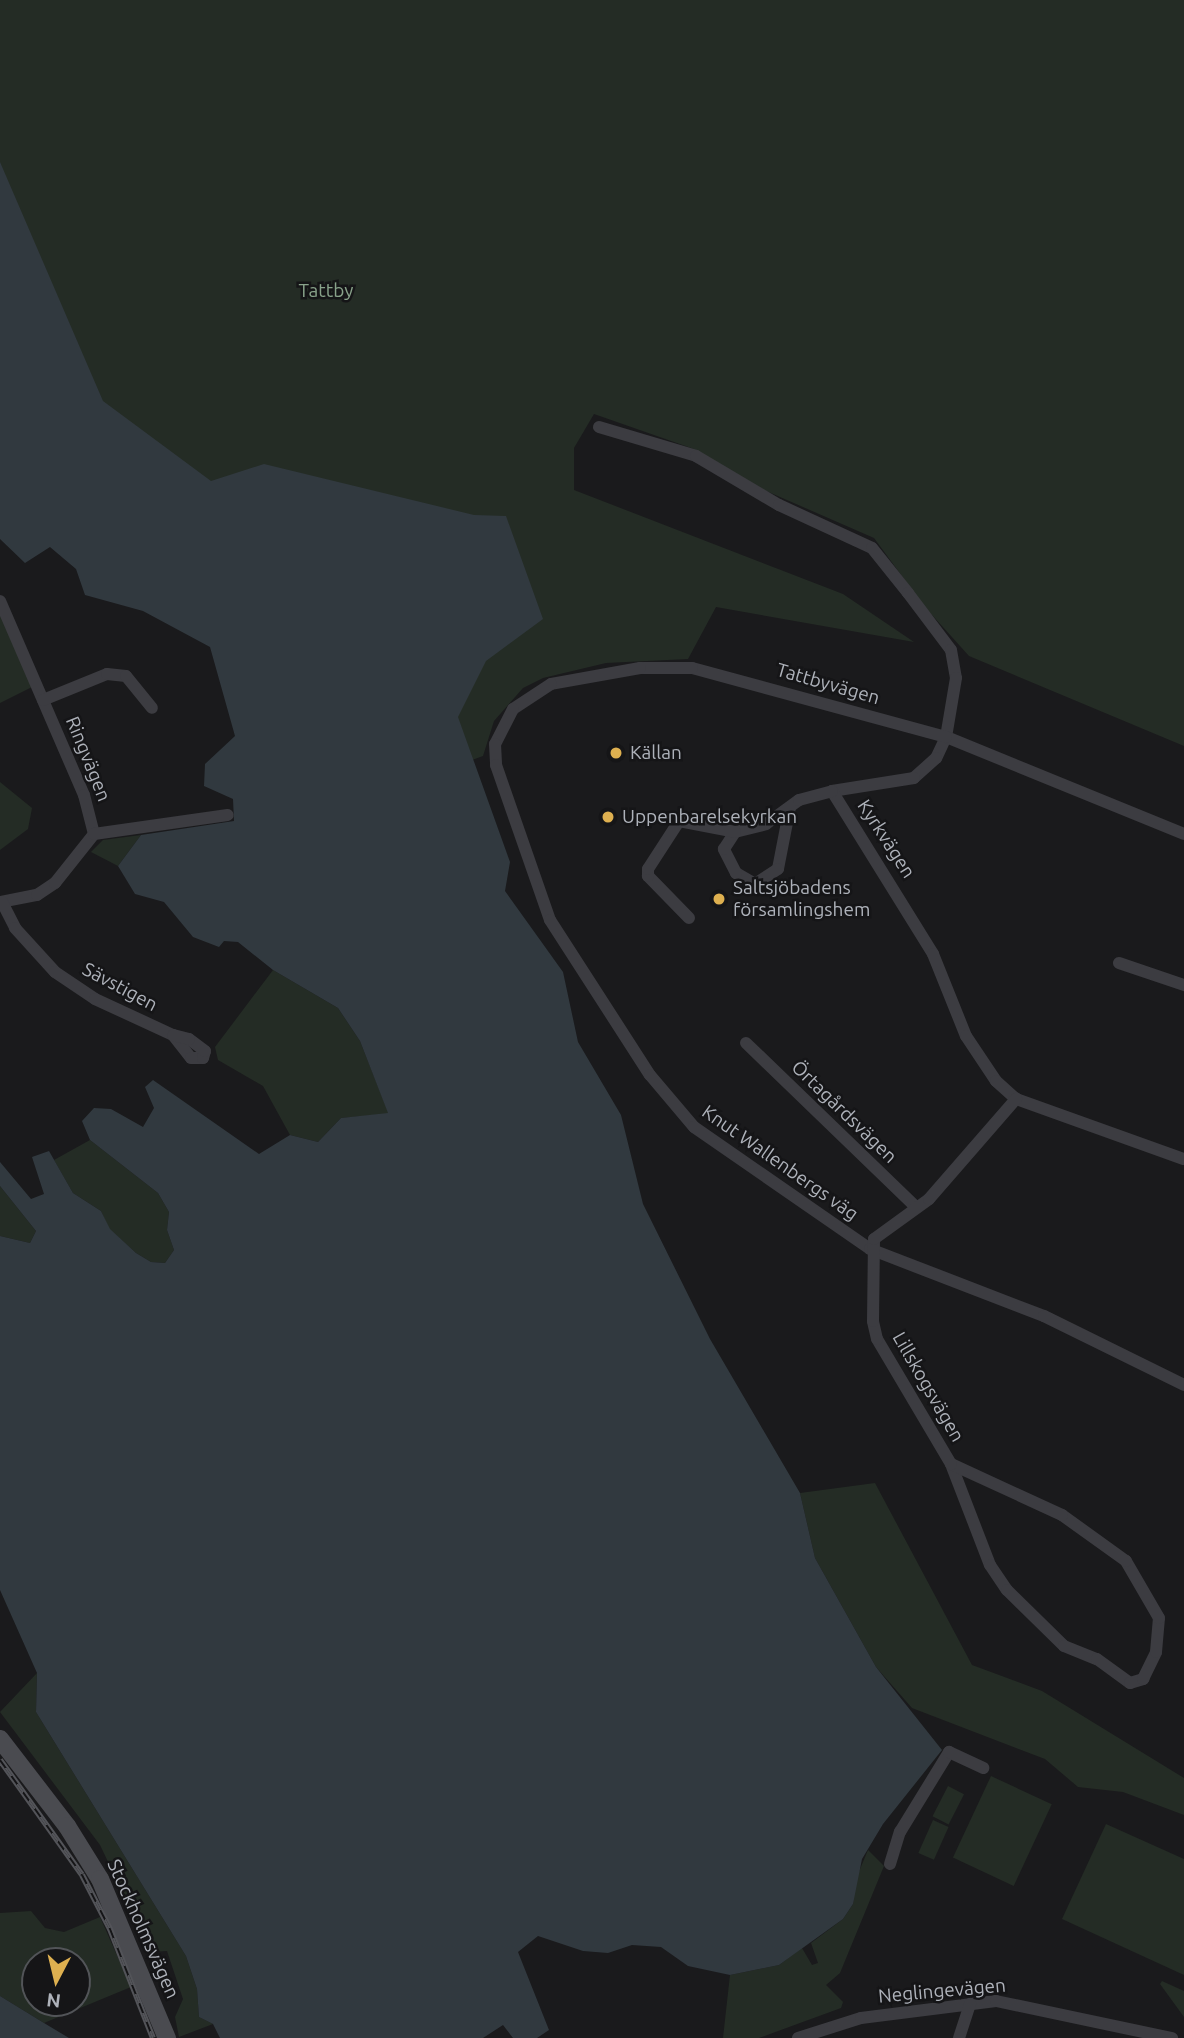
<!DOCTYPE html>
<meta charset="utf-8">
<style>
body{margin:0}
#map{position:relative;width:1184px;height:2038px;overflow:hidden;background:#1a1a1c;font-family:Ubuntu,sans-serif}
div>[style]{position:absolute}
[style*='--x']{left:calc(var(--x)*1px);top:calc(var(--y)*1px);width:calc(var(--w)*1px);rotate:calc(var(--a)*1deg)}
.green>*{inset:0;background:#242c25;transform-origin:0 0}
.water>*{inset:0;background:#31393f}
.street>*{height:12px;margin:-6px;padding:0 6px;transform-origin:6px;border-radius:6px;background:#3c3c41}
.secondary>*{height:18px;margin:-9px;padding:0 9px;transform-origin:9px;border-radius:9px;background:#4a4b50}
.rail>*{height:6px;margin-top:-3px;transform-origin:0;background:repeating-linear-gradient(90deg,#151517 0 10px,#535459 0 20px);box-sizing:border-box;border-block:2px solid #535459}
.dots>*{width:19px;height:19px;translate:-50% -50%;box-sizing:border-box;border:4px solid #151517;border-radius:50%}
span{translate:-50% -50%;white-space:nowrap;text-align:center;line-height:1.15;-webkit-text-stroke:5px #151517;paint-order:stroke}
.park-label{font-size:19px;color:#88a28a}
.street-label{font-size:19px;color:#aeb2ba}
.poi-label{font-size:19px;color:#aeb2ba}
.left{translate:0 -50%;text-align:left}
.north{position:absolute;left:21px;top:1947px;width:70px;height:70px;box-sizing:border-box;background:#151517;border:2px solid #525458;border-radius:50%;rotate:187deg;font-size:19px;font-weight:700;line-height:28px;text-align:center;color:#aeb2ba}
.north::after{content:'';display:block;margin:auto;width:24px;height:32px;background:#deb050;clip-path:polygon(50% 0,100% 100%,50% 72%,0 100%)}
</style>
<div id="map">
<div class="green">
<i style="clip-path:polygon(0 0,1184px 0,1184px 746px,969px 656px,924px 606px,874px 538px,764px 490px,694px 449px,594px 414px,574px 448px,574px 490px,843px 594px,914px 642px,716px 607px,688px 659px,606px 663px,543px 678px,523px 688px,494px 721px,483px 756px,472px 760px,0 387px)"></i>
<i style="clip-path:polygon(0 613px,32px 687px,0 703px)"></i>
<i style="clip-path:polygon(0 782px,32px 808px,28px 829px,0 850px)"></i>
<i style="clip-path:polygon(141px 835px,118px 866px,91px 852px,103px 840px)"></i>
<i style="clip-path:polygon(273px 970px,338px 1008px,360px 1041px,389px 1114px,341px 1118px,318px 1142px,290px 1135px,263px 1086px,218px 1060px,215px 1047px)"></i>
<i style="clip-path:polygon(90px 1140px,158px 1193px,169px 1212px,167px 1230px,174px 1250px,165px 1263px,151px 1262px,136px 1253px,109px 1229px,101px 1211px,73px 1193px,54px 1160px)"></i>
<i style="clip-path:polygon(0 1186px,36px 1231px,30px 1243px,0 1236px)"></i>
<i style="clip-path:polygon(875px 1483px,972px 1665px,1042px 1691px,1184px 1778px,1184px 1815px,1123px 1792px,1078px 1787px,1045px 1759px,912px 1708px,876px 1667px,815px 1558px,800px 1493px)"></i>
<i style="clip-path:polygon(37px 1673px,36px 1712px,186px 1956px,197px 1989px,199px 2017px,213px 2024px,179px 2037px,175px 2017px,183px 1999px,167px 1951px,151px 1952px,100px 1845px,0 1712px)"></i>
<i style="left:991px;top:1776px;width:67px;height:90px;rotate:25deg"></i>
<i style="left:948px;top:1786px;width:18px;height:34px;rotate:27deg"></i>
<i style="left:933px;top:1820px;width:17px;height:36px;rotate:24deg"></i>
<i style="clip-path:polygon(1106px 1824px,1184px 1859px,1184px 1975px,1062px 1919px)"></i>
<i style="clip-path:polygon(868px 1850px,884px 1866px,840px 1973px,826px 1985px,843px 2002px,841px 2008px,759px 2038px,723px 2038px,730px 1975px,779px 1965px,802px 1948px,812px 1965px,818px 1963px,811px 1943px,843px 1919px,853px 1904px,855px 1881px)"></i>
<i style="clip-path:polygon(evenodd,31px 1911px,45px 1928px,64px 1932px,100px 1917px,131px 1987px,44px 2023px,0 1996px,0 1913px,31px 1911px,35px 1961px,77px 1961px,77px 2003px,35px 2003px,35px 1961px)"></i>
<i style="clip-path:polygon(1162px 1981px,1184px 1991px,1184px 2017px,1160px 1984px)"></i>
</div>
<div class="water">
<i style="clip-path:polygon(0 162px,103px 401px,211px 481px,264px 464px,474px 515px,506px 516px,543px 619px,486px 661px,458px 717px,510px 862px,505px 891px,563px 972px,578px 1042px,621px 1115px,643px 1204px,710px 1339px,800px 1493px,815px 1558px,876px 1667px,942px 1750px,883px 1824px,862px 1859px,853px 1904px,843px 1919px,779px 1965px,730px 1975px,688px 1966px,661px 1947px,632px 1945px,608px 1953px,583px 1951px,538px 1936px,518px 1952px,549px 2030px,537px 2038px,513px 2038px,503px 2025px,483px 2038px,220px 2038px,213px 2024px,199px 2017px,197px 1989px,186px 1956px,36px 1712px,37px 1673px,0 1590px,0 1236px,30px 1243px,36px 1231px,0 1186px,0 1162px,31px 1199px,44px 1194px,32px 1157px,49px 1151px,73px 1193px,101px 1211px,110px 1229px,136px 1253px,151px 1262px,165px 1263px,174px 1250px,167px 1230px,169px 1212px,158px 1193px,90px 1140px,82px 1121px,94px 1108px,111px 1109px,143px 1127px,154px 1108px,145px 1087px,153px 1080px,259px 1154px,290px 1135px,318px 1142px,341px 1118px,388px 1113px,360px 1041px,338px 1008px,273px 970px,238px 942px,224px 941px,219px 947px,193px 937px,164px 902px,135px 894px,118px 866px,141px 835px,234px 821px,233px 799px,204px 786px,205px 764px,235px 736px,210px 647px,143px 611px,85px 595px,76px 569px,50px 547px,25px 563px,0 539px)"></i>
<i style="clip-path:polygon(0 1996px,44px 2023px,69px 2038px,0 2038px)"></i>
</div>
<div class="street">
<i style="--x:599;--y:427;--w:101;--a:16.6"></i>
<i style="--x:696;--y:456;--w:96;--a:30.6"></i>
<i style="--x:779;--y:505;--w:102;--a:24.8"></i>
<i style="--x:872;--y:548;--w:58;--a:51.3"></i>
<i style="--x:908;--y:593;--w:71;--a:53"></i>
<i style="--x:951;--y:650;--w:28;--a:80"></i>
<i style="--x:956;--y:678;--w:60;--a:99.6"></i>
<i style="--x:946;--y:737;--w:23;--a:115"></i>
<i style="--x:936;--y:758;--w:30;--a:138"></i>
<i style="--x:914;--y:778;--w:83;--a:171"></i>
<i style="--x:832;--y:791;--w:192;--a:58.2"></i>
<i style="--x:933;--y:954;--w:88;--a:68.1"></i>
<i style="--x:966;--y:1036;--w:54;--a:56.3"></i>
<i style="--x:996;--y:1081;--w:27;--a:42"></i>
<i style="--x:1016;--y:1099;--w:178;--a:19.7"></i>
<i style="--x:0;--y:601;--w:211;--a:66.6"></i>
<i style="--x:84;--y:795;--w:40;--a:75.6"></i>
<i style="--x:43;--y:700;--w:69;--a:-22.1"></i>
<i style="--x:107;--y:674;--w:19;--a:6"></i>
<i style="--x:126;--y:676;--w:41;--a:50.9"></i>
<i style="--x:790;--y:807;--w:63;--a:101"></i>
<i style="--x:778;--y:869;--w:27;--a:147"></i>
<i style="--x:755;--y:884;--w:22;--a:-150"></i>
<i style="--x:736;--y:873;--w:27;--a:-117"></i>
<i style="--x:724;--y:849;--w:20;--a:-57"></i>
<i style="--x:735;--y:832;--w:32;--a:-14"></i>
<i style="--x:766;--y:824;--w:41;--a:-36"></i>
<i style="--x:799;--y:800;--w:34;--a:-15"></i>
<i style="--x:1184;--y:834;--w:257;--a:-157.8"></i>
<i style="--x:946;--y:737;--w:263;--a:-164.8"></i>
<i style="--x:692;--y:668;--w:52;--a:180"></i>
<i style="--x:640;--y:668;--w:90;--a:169.8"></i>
<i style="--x:551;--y:684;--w:45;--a:146.7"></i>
<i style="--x:513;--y:709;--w:39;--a:117"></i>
<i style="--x:495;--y:744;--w:21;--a:87"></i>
<i style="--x:496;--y:765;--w:164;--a:70.8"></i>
<i style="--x:550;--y:920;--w:184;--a:57.2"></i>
<i style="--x:650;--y:1075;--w:68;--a:49.8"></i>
<i style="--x:694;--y:1127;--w:214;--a:34.7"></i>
<i style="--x:870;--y:1249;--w:186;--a:21.1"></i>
<i style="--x:1044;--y:1316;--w:156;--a:26.2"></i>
<i style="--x:0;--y:902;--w:38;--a:-11"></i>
<i style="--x:37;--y:895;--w:22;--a:-34"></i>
<i style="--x:55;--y:883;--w:63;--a:-51.5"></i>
<i style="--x:94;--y:834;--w:135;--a:-8.1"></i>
<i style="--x:2;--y:902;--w:29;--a:63"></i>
<i style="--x:15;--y:928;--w:59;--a:47.7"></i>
<i style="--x:55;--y:972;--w:48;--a:34"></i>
<i style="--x:95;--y:999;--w:86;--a:24.8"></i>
<i style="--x:173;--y:1035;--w:29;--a:52"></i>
<i style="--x:191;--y:1058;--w:12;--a:0"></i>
<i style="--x:203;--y:1058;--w:7;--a:-74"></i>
<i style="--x:205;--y:1051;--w:20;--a:-143"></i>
<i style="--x:189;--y:1039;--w:16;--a:-166"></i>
<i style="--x:689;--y:918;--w:59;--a:-134.3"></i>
<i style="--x:648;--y:876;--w:7;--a:-90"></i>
<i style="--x:648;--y:869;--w:57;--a:-57.1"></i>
<i style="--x:679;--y:821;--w:57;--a:11.1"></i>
<i style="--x:1119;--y:963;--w:69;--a:18.7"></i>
<i style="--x:746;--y:1043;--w:236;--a:44"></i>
<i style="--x:951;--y:1464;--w:108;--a:68.9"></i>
<i style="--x:990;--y:1565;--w:30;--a:56"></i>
<i style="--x:1007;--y:1590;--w:80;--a:44.5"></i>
<i style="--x:1064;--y:1646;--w:35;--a:22"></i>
<i style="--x:1097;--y:1659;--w:41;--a:36"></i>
<i style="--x:1130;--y:1683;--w:14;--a:-17"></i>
<i style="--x:1143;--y:1679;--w:30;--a:-64"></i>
<i style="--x:1156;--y:1652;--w:34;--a:-85"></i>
<i style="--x:1159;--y:1618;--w:66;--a:-120.1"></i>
<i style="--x:1126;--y:1561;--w:79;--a:-144.3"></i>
<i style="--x:1062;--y:1515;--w:122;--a:-155.3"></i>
<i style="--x:951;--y:1464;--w:145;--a:-120.6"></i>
<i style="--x:877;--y:1339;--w:18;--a:-103"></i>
<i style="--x:873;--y:1321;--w:82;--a:-89.3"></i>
<i style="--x:874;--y:1239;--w:68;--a:-36"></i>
<i style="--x:929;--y:1199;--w:133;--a:-49"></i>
<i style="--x:890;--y:1864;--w:34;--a:-73"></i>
<i style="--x:900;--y:1832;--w:94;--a:-58.5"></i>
<i style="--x:949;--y:1752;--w:38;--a:25"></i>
<i style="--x:798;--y:2038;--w:66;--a:-17.6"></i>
<i style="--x:861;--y:2018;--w:136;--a:-7.2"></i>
<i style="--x:996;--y:2001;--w:180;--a:11.9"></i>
<i style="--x:959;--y:2038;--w:36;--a:-72"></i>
</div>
<div class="secondary">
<i style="--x:0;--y:1739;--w:110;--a:52.4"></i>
<i style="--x:67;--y:1826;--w:62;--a:58.1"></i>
<i style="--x:100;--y:1879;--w:173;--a:67.2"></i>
</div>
<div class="rail">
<i style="--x:0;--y:1760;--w:141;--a:54.5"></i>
<i style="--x:82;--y:1875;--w:61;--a:62.6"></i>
<i style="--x:110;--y:1929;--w:117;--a:68.5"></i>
</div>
<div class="dots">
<i style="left:616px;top:753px;background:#deb050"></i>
<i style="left:608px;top:817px;background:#deb050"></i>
<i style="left:719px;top:899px;background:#deb050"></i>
</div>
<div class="park-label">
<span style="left:326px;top:291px">Tattby</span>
</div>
<div class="street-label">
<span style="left:828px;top:684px;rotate:16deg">Tattbyvägen</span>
<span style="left:88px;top:759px;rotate:68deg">Ringvägen</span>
<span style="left:886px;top:839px;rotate:57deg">Kyrkvägen</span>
<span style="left:120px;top:987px;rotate:28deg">Sävstigen</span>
<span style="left:844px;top:1112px;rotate:44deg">Örtagårdsvägen</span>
<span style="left:780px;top:1163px;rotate:35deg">Knut Wallenbergs väg</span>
<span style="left:928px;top:1387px;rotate:60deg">Lillskogsvägen</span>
<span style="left:143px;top:1929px;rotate:66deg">Stockholmsvägen</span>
<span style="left:942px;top:1991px;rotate:-5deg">Neglingevägen</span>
</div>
<div class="poi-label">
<span class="left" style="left:630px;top:753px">Källan</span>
<span class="left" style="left:622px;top:817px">Uppenbarelsekyrkan</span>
<span class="left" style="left:733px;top:899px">Saltsjöbadens<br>församlingshem</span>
</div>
<div class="north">N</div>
</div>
